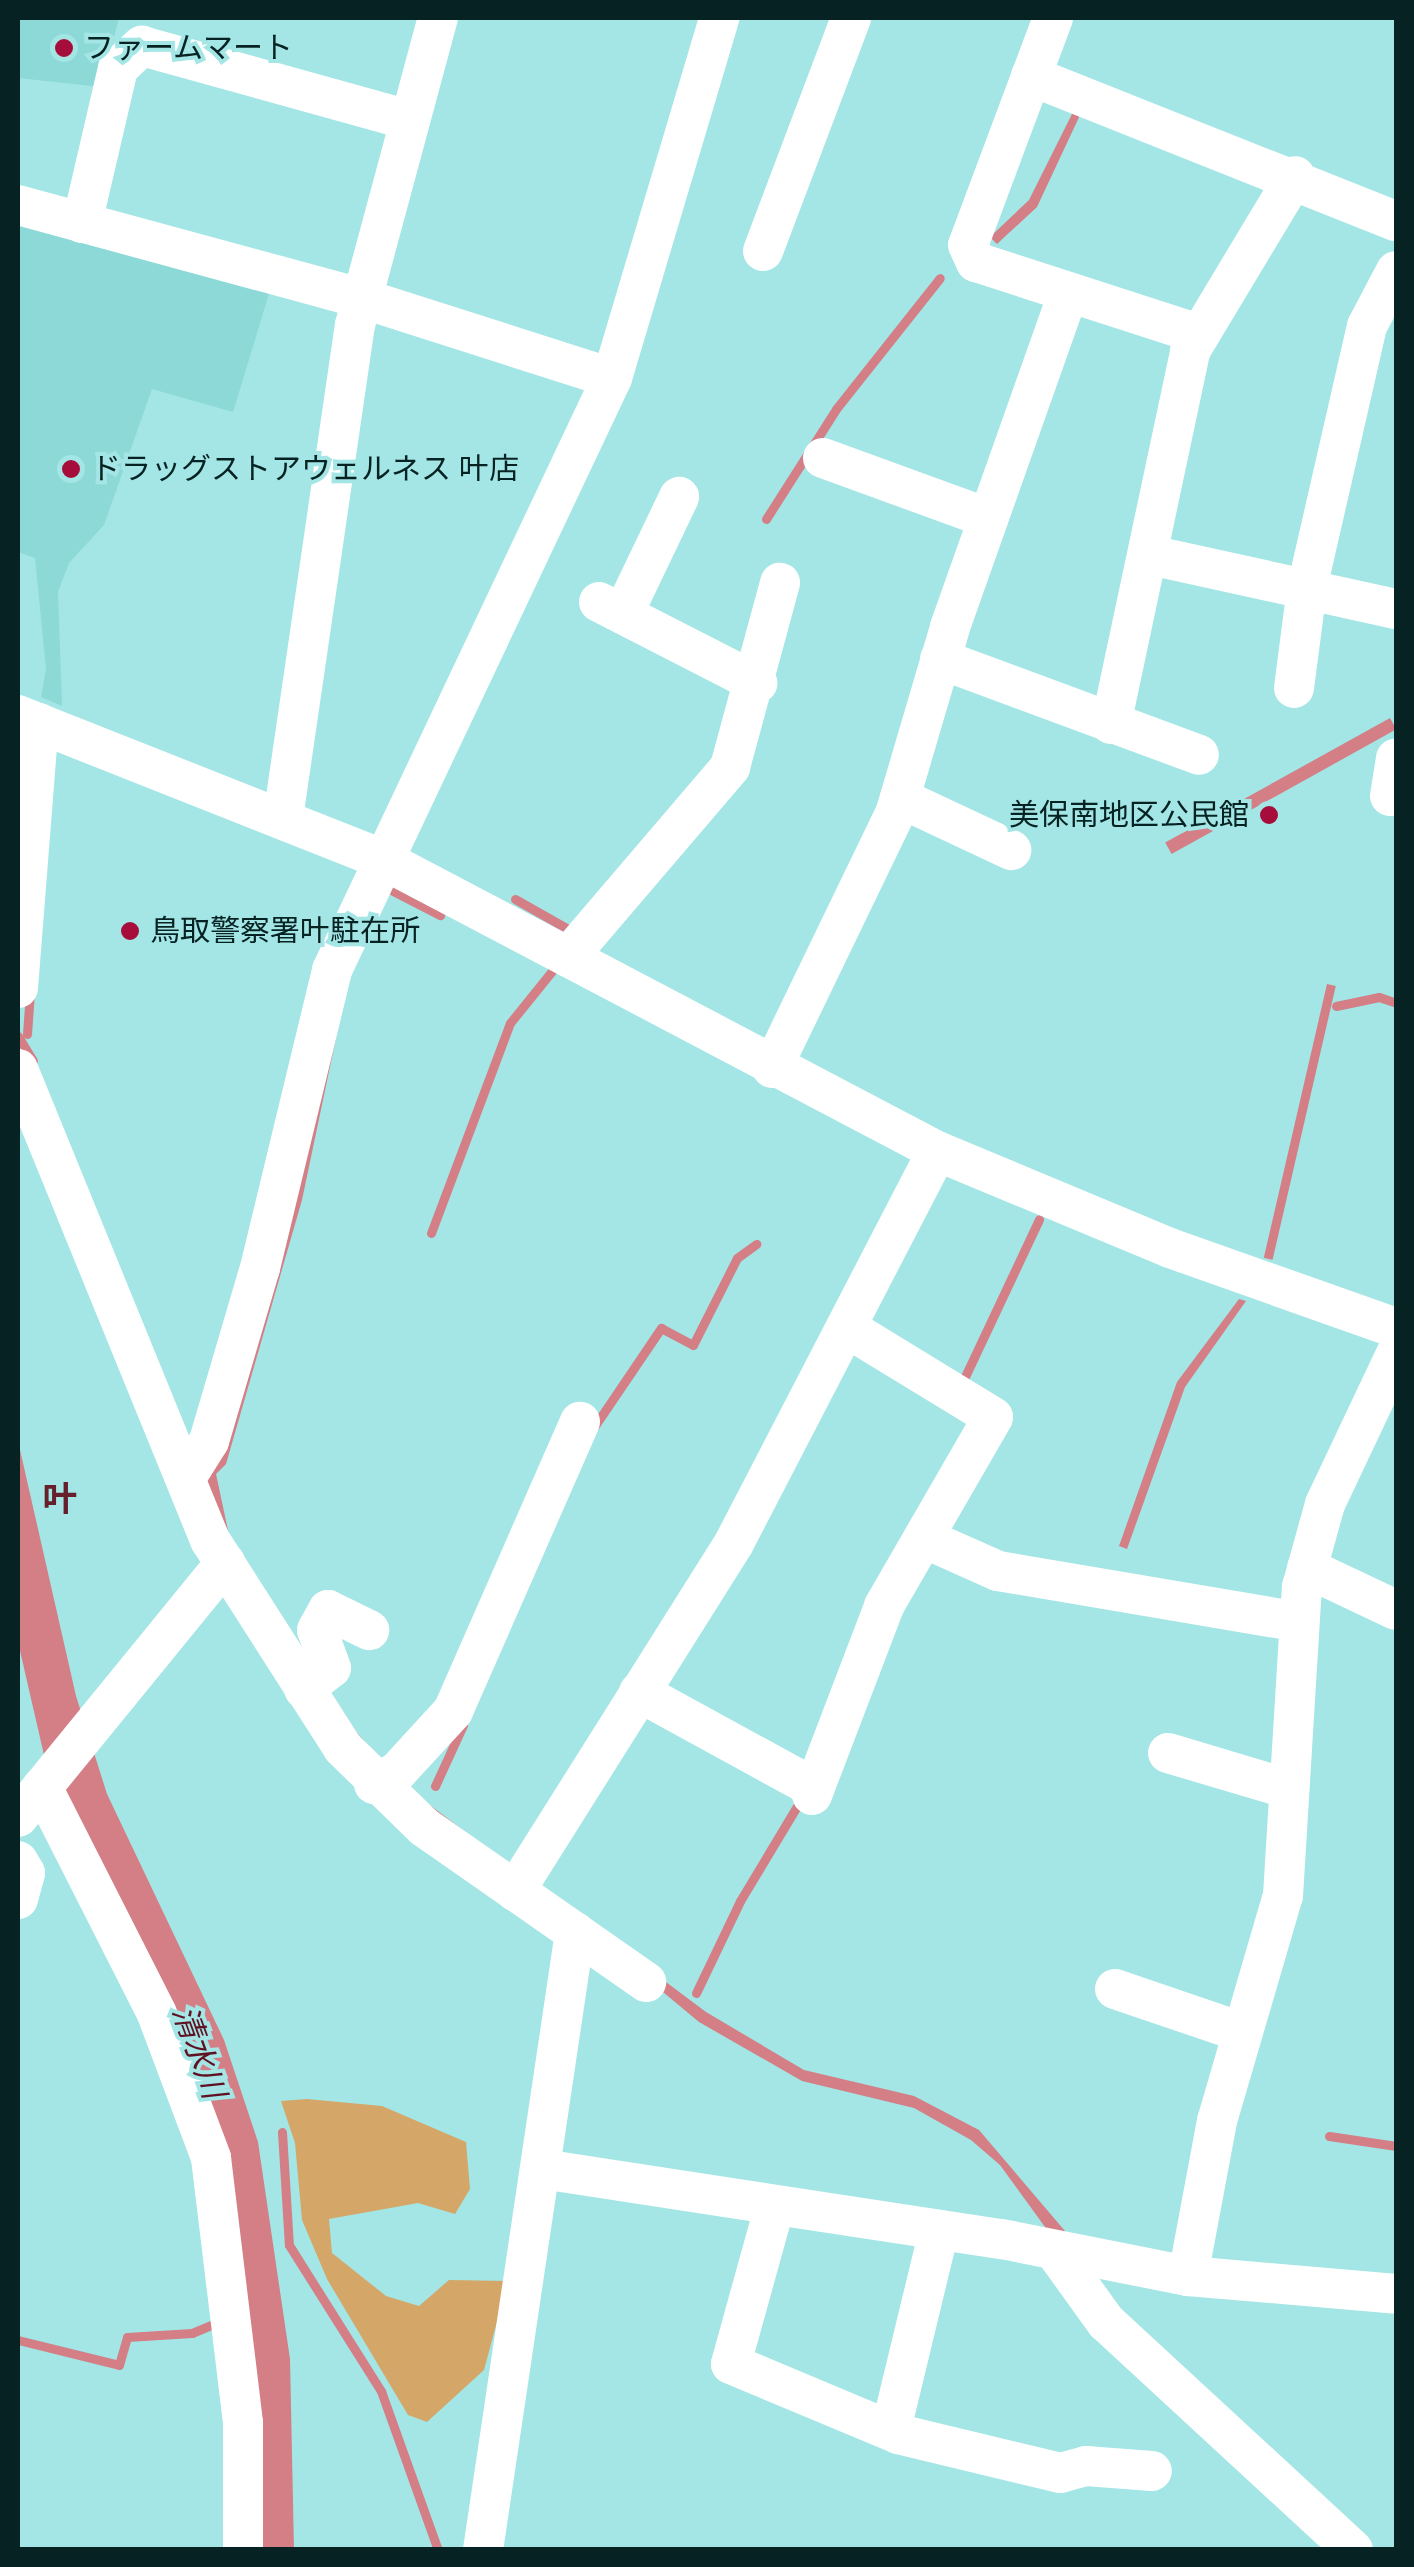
<!DOCTYPE html>
<meta charset="utf-8">
<style>
body{margin:0}
#map{position:relative;width:1414px;height:2567px;overflow:hidden;background:#a3e6e5;font-family:"DM Sans","Noto Sans JP",sans-serif}
div>[style]{position:absolute}
[style*='--x']{left:calc(var(--x)*1px);top:calc(var(--y)*1px);width:calc(var(--w)*1px);rotate:calc(var(--a)*1deg)}
.built>*{inset:0;background:#8cd9d8}
.green>*{inset:0;background:#d4a769}
.water>*{inset:0;background:#d47e86;transform-origin:0 0}
.stream>*{height:9px;margin:-4.5px;padding:0 4.5px;transform-origin:4.5px;border-radius:4.5px;background:#d47e86}
.minor>*{height:40px;margin:-20px;padding:0 20px;transform-origin:20px;border-radius:20px;background:#fff}
.dots>*{width:28px;height:28px;translate:-50% -50%;box-sizing:border-box;border:5px solid #a3e6e5;border-radius:50%}
span{translate:-50% -50%;white-space:nowrap;text-align:center;line-height:1.15;-webkit-text-stroke:8px #a3e6e5;paint-order:stroke}
.poi-label{font-size:30px;color:#062222}
.left{translate:0 -50%;text-align:left}
.right{translate:-100% -50%;text-align:right}
.water-label{font-size:32px;color:#601223;font-style:italic}
.quarter-label{font-size:35px;color:#66202c;font-weight:700}
.frame{position:absolute;inset:0;border:20px solid #062222;pointer-events:none}
</style>
<div id="map">
<div class="built">
<i style="clip-path:polygon(18px 18px,119px 18px,101px 87px,18px 78px)"></i>
<i style="clip-path:polygon(18px 213px,272px 284px,233px 412px,152px 389px,104px 525px,69px 563px,58px 592px,62px 706px,41px 697px,46px 669px,35px 558px,18px 552px)"></i>
</div>
<div class="green">
<i style="clip-path:polygon(307px 2099px,382px 2106px,466px 2142px,470px 2189px,455px 2214px,418px 2203px,329px 2219px,332px 2253px,386px 2296px,419px 2306px,449px 2280px,508px 2281px,484px 2370px,427px 2422px,408px 2415px,327px 2279px,302px 2220px,295px 2143px,281px 2101px)"></i>
</div>
<div class="water">
<i style="clip-path:polygon(1074px 110px,1081px 113px,1037px 207px,997px 244px,990px 237px,1029px 200px)"></i>
<i style="left:1390px;top:718px;width:13px;height:257px;rotate:61deg"></i>
<i style="clip-path:polygon(380px 881px,393px 886px,348px 981px,302px 1200px,226px 1464px,216px 1474px,229px 1535px,357px 1733px,407px 1788px,706px 2012px,804px 2070px,914px 2096px,979px 2130px,1065px 2231px,1078px 2265px,1116px 2314px,1369px 2549px,1359px 2549px,1114px 2322px,1000px 2165px,971px 2140px,914px 2108px,802px 2081px,699px 2022px,586px 1928px,391px 1790px,222px 1547px,205px 1472px,222px 1436px,304px 1146px,334px 984px)"></i>
<i style="left:1327px;top:984px;width:9px;height:281px;rotate:13deg"></i>
<i style="clip-path:polygon(1239px 1299px,1246px 1301px,1185px 1387px,1127px 1549px,1119px 1546px,1177px 1382px)"></i>
<i style="clip-path:polygon(18px 1441px,76px 1696px,107px 1794px,224px 2040px,258px 2142px,290px 2359px,294px 2549px,252px 2549px,240px 2296px,44px 1755px,18px 1642px)"></i>
</div>
<div class="stream">
<i style="--x:766;--y:519;--w:130;--a:-57.5"></i>
<i style="--x:836;--y:409;--w:167;--a:-51.6"></i>
<i style="--x:393;--y:891;--w:53;--a:27.1"></i>
<i style="--x:515;--y:899;--w:69;--a:29.5"></i>
<i style="--x:1336;--y:1006;--w:44;--a:-11.8"></i>
<i style="--x:1379;--y:997;--w:18;--a:19"></i>
<i style="--x:27;--y:1034;--w:42;--a:-85.9"></i>
<i style="--x:18;--y:1036;--w:29;--a:59"></i>
<i style="--x:431;--y:1233;--w:224;--a:-69.4"></i>
<i style="--x:510;--y:1023;--w:67;--a:-51.1"></i>
<i style="--x:962;--y:1383;--w:181;--a:-64.8"></i>
<i style="--x:594;--y:1427;--w:120;--a:-55.9"></i>
<i style="--x:661;--y:1328;--w:36;--a:28"></i>
<i style="--x:693;--y:1345;--w:97;--a:-63.2"></i>
<i style="--x:737;--y:1258;--w:24;--a:-36"></i>
<i style="--x:435;--y:1786;--w:67;--a:-65.3"></i>
<i style="--x:696;--y:1993;--w:102;--a:-64.4"></i>
<i style="--x:740;--y:1901;--w:120;--a:-59"></i>
<i style="--x:282;--y:2132;--w:113;--a:86.5"></i>
<i style="--x:289;--y:2245;--w:173;--a:57.8"></i>
<i style="--x:381;--y:2391;--w:169;--a:70.3"></i>
<i style="--x:1329;--y:2136;--w:68;--a:8.5"></i>
<i style="--x:18;--y:2340;--w:104;--a:13.9"></i>
<i style="--x:119;--y:2365;--w:29;--a:-74"></i>
<i style="--x:127;--y:2337;--w:65;--a:-3.5"></i>
<i style="--x:192;--y:2333;--w:28;--a:-23"></i>
</div>
<div class="minor">
<i style="--x:1053;--y:18;--w:242;--a:110.5"></i>
<i style="--x:968;--y:245;--w:19;--a:65"></i>
<i style="--x:976;--y:262;--w:234;--a:17.9"></i>
<i style="--x:1031;--y:76;--w:393;--a:21.7"></i>
<i style="--x:18;--y:205;--w:355;--a:15.2"></i>
<i style="--x:361;--y:298;--w:263;--a:17.7"></i>
<i style="--x:82;--y:223;--w:159;--a:-76.9"></i>
<i style="--x:118;--y:68;--w:33;--a:-43"></i>
<i style="--x:142;--y:46;--w:276;--a:15.5"></i>
<i style="--x:763;--y:251;--w:249;--a:-69.3"></i>
<i style="--x:823;--y:458;--w:176;--a:20"></i>
<i style="--x:1150;--y:555;--w:252;--a:12.4"></i>
<i style="--x:599;--y:602;--w:178;--a:27.1"></i>
<i style="--x:623;--y:614;--w:130;--a:-64.4"></i>
<i style="--x:940;--y:659;--w:276;--a:20.3"></i>
<i style="--x:1294;--y:688;--w:101;--a:-82.6"></i>
<i style="--x:1307;--y:588;--w:269;--a:-77.1"></i>
<i style="--x:1367;--y:326;--w:62;--a:-62.2"></i>
<i style="--x:18;--y:715;--w:389;--a:21.6"></i>
<i style="--x:380;--y:858;--w:629;--a:27.75"></i>
<i style="--x:937;--y:1151;--w:252;--a:22.6"></i>
<i style="--x:1170;--y:1248;--w:240;--a:19.5"></i>
<i style="--x:1111;--y:724;--w:381;--a:-78"></i>
<i style="--x:1190;--y:351;--w:204;--a:-59"></i>
<i style="--x:1390;--y:796;--w:38;--a:-81"></i>
<i style="--x:900;--y:798;--w:123;--a:25.1"></i>
<i style="--x:283;--y:818;--w:498;--a:-81.7"></i>
<i style="--x:355;--y:325;--w:318;--a:-74.9"></i>
<i style="--x:568;--y:957;--w:250;--a:-49.5"></i>
<i style="--x:730;--y:767;--w:191;--a:-74.8"></i>
<i style="--x:18;--y:988;--w:266;--a:-85.5"></i>
<i style="--x:772;--y:1068;--w:285;--a:-64.2"></i>
<i style="--x:896;--y:811;--w:192;--a:-73.6"></i>
<i style="--x:950;--y:627;--w:354;--a:-70.5"></i>
<i style="--x:18;--y:1069;--w:509;--a:67.82"></i>
<i style="--x:210;--y:1540;--w:247;--a:57.4"></i>
<i style="--x:343;--y:1748;--w:113;--a:44.3"></i>
<i style="--x:424;--y:1827;--w:271;--a:34.9"></i>
<i style="--x:187;--y:1476;--w:41;--a:-57.8"></i>
<i style="--x:209;--y:1441;--w:180;--a:-73.6"></i>
<i style="--x:260;--y:1268;--w:307;--a:-76.4"></i>
<i style="--x:332;--y:970;--w:655;--a:-64.69"></i>
<i style="--x:612;--y:378;--w:376;--a:-73.4"></i>
<i style="--x:926;--y:1539;--w:79;--a:24"></i>
<i style="--x:998;--y:1571;--w:305;--a:9.6"></i>
<i style="--x:1307;--y:1568;--w:98;--a:25.3"></i>
<i style="--x:304;--y:1689;--w:34;--a:-38"></i>
<i style="--x:331;--y:1668;--w:40;--a:-110.2"></i>
<i style="--x:317;--y:1630;--w:23;--a:-61"></i>
<i style="--x:328;--y:1610;--w:46;--a:26"></i>
<i style="--x:639;--y:1692;--w:200;--a:28.7"></i>
<i style="--x:1168;--y:1753;--w:126;--a:16.6"></i>
<i style="--x:374;--y:1784;--w:26;--a:-28"></i>
<i style="--x:397;--y:1772;--w:83;--a:-47.4"></i>
<i style="--x:453;--y:1711;--w:316;--a:-66.3"></i>
<i style="--x:42;--y:1787;--w:254;--a:63.1"></i>
<i style="--x:157;--y:2014;--w:154;--a:69.4"></i>
<i style="--x:211;--y:2158;--w:267;--a:83.1"></i>
<i style="--x:243;--y:2423;--w:127;--a:90"></i>
<i style="--x:812;--y:1795;--w:202;--a:-69.1"></i>
<i style="--x:884;--y:1606;--w:218;--a:-60"></i>
<i style="--x:993;--y:1417;--w:171;--a:-148.6"></i>
<i style="--x:18;--y:1817;--w:328;--a:-50.8"></i>
<i style="--x:18;--y:1861;--w:14;--a:60"></i>
<i style="--x:25;--y:1873;--w:27;--a:105"></i>
<i style="--x:515;--y:1891;--w:411;--a:-57.8"></i>
<i style="--x:734;--y:1543;--w:441;--a:-62.6"></i>
<i style="--x:1115;--y:1989;--w:133;--a:18.8"></i>
<i style="--x:542;--y:2169;--w:465;--a:8.7"></i>
<i style="--x:1002;--y:2239;--w:190;--a:11.3"></i>
<i style="--x:1188;--y:2276;--w:209;--a:4.9"></i>
<i style="--x:775;--y:2205;--w:165;--a:105.5"></i>
<i style="--x:731;--y:2364;--w:181;--a:22.7"></i>
<i style="--x:898;--y:2434;--w:167;--a:13.5"></i>
<i style="--x:1060;--y:2473;--w:27;--a:-15"></i>
<i style="--x:1086;--y:2466;--w:66;--a:4.3"></i>
<i style="--x:1054;--y:2250;--w:89;--a:54.2"></i>
<i style="--x:1106;--y:2322;--w:336;--a:42.7"></i>
<i style="--x:1188;--y:2276;--w:158;--a:-79.4"></i>
<i style="--x:1217;--y:2121;--w:234;--a:-73.7"></i>
<i style="--x:1283;--y:1896;--w:310;--a:-86.5"></i>
<i style="--x:1302;--y:1587;--w:86;--a:-74.5"></i>
<i style="--x:1325;--y:1504;--w:166;--a:-64.7"></i>
<i style="--x:891;--y:2429;--w:205;--a:-76.4"></i>
<i style="--x:483;--y:2550;--w:625;--a:-81.53"></i>
</div>
<div class="dots">
<i style="left:64px;top:48px;background:#a60d3a"></i>
<i style="left:71px;top:469px;background:#a60d3a"></i>
<i style="left:1269px;top:815px;background:#a60d3a"></i>
<i style="left:130px;top:931px;background:#a60d3a"></i>
</div>
<div class="poi-label">
<span class="left" style="left:84px;top:48px">ファームマート</span>
<span class="left" style="left:91px;top:469px">ドラッグストアウェルネス 叶店</span>
<span class="right" style="left:1249px;top:815px">美保南地区公民館</span>
<span class="left" style="left:150px;top:931px">鳥取警察署叶駐在所</span>
</div>
<div class="water-label">
<span style="left:199px;top:2052px;rotate:70deg">清水川</span>
</div>
<div class="quarter-label">
<span style="left:60px;top:1499px">叶</span>
</div>
<div class="frame"></div>
</div>
